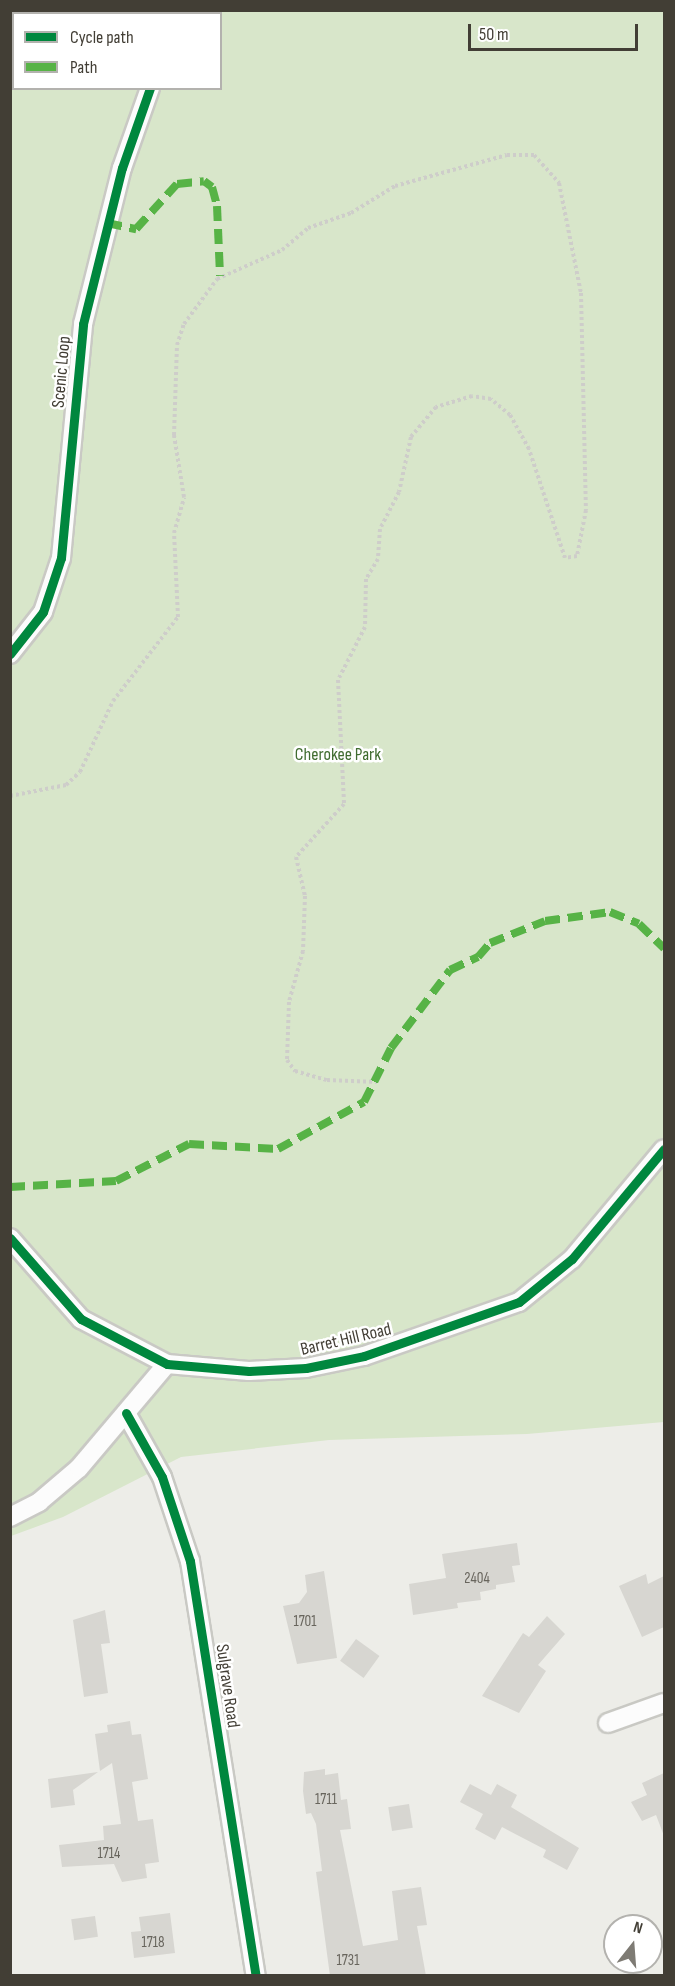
<!DOCTYPE html>
<style>
body{margin:0}
#map{position:relative;width:675px;height:1986px;overflow:hidden;background:#edede8;font-family:"Sofia Sans Condensed",sans-serif}
div>[style]{position:absolute}
[style*='--x']{left:calc(var(--x)*1px);top:calc(var(--y)*1px);width:calc(var(--w)*1px);rotate:calc(var(--a)*1deg)}
.green>*{inset:0;background:#d8e6ca}
.building>*{inset:0;background:#d7d6d1;transform-origin:0 0}
.path>*{height:4px;margin-top:-2px;transform-origin:0;background:repeating-linear-gradient(90deg,#cecdca 0 3px,transparent 0 6px)}
.roads{filter:drop-shadow(2px 0 #c9c9c4) drop-shadow(-2px 0 #c9c9c4) drop-shadow(0 2px #c9c9c4) drop-shadow(0 -2px #c9c9c4)}
.street>*{height:18px;margin:-9px;padding:0 9px;transform-origin:9px;border-radius:9px;background:#fcfcfc}
.quiet>*{height:8px;margin-top:-4px;transform-origin:0;background:repeating-linear-gradient(90deg,#57b346 0 15px,transparent 0 23px)}
.cycleway>*{height:9px;margin:-4.5px;padding:0 4.5px;transform-origin:4.5px;border-radius:4.5px;background:#00873e}
span{translate:-50% -50%;white-space:nowrap;text-align:center;line-height:1.15;-webkit-text-stroke:5px #fff;paint-order:stroke}
.number-label{font-size:15px;color:#68655d}
.number-label span{-webkit-text-stroke-width:0}
.street-label{font-size:18px;color:#423e35}
.park-label{font-size:18px;color:#406c30}
.frame{position:absolute;inset:0;border:12px solid #423e35;pointer-events:none}
.legend{position:absolute;left:12px;top:12px;width:210px;height:78px;box-sizing:border-box;background:#fff;border:2px solid #b3b2ae;margin:0;padding:8px 10px;list-style:none;font-size:18px;color:#423e35}
.legend li{display:flex;align-items:center;gap:12px;height:30px}
.legend b{width:30px;border:2px solid #b3b2ae}
.north{position:absolute;left:603px;top:1914px;width:60px;height:60px;box-sizing:border-box;background:#fff;border:2px solid #b3b2ae;border-radius:50%;rotate:17deg;font-size:16px;font-weight:700;line-height:24px;text-align:center;color:#423e35}
.north::after{content:'';display:block;margin:auto;width:21px;height:27px;background:#7e7b74;clip-path:polygon(50% 0,100% 100%,50% 72%,0 100%)}
.scale{position:absolute;left:468px;top:24px;width:170px;height:27px;box-sizing:border-box;border:3px solid #423e35;border-top:0;padding-left:8px;font-size:18px;line-height:21px;white-space:nowrap;color:#423e35;-webkit-text-stroke:4px #fff;paint-order:stroke}
</style>
<div id="map">
<div class="green">
<i style="clip-path:polygon(evenodd,11px 11px,664px 11px,664px 1422px,527px 1434px,329px 1440px,181px 1457px,63px 1517px,11px 1536px,11px 11px,14px 14px,220px 14px,220px 88px,14px 88px,14px 14px)"></i>
</div>
<div class="building">
<i style="clip-path:polygon(517px 1543px,520px 1565px,512px 1566px,515px 1582px,496px 1585px,496px 1589px,480px 1592px,481px 1600px,457px 1603px,458px 1608px,413px 1615px,409px 1584px,446px 1578px,442px 1554px)"></i>
<i style="clip-path:polygon(324px 1571px,337px 1658px,297px 1664px,283px 1606px,299px 1603px,307px 1592px,305px 1575px)"></i>
<i style="clip-path:polygon(646px 1574px,648px 1584px,664px 1576px,664px 1627px,642px 1637px,619px 1586px)"></i>
<i style="clip-path:polygon(105px 1610px,110px 1643px,101px 1644px,108px 1693px,84px 1697px,73px 1620px)"></i>
<i style="clip-path:polygon(547px 1616px,565px 1634px,538px 1665px,546px 1671px,519px 1713px,482px 1696px,523px 1633px,529px 1637px)"></i>
<i style="left:356px;top:1639px;width:29px;height:27px;rotate:36deg"></i>
<i style="clip-path:polygon(130px 1721px,132px 1735px,141px 1734px,148px 1779px,132px 1782px,138px 1821px,153px 1819px,159px 1862px,145px 1864px,147px 1878px,122px 1882px,114px 1864px,62px 1867px,59px 1845px,104px 1840px,103px 1826px,121px 1824px,112px 1763px,100px 1771px,95px 1734px,108px 1732px,107px 1725px)"></i>
<i style="clip-path:polygon(325px 1769px,325px 1775px,338px 1773px,341px 1800px,347px 1799px,351px 1829px,340px 1830px,363px 1946px,398px 1940px,392px 1891px,421px 1887px,427px 1925px,417px 1926px,426px 1976px,330px 1976px,316px 1872px,322px 1871px,316px 1824px,311px 1813px,306px 1814px,303px 1791px,304px 1772px)"></i>
<i style="clip-path:polygon(98px 1772px,73px 1790px,75px 1805px,51px 1808px,48px 1779px)"></i>
<i style="clip-path:polygon(664px 1773px,664px 1836px,656px 1815px,642px 1821px,631px 1802px,647px 1795px,642px 1783px)"></i>
<i style="clip-path:polygon(470px 1784px,491px 1795px,497px 1784px,517px 1795px,511px 1807px,579px 1848px,567px 1870px,543px 1857px,546px 1850px,502px 1827px,495px 1840px,475px 1829px,483px 1814px,460px 1802px)"></i>
<i style="left:409px;top:1804px;width:24px;height:21px;rotate:81deg"></i>
<i style="clip-path:polygon(170px 1913px,175px 1953px,134px 1958px,131px 1932px,141px 1931px,139px 1917px)"></i>
<i style="left:95px;top:1916px;width:21px;height:24px;rotate:82deg"></i>
</div>
<div class="path">
<i style="--x:10;--y:555;--w:4;--a:90"></i>
<i style="--x:10;--y:796;--w:57;--a:-11.1"></i>
<i style="--x:66;--y:785;--w:19;--a:-43"></i>
<i style="--x:80;--y:772;--w:78;--a:-65.1"></i>
<i style="--x:113;--y:701;--w:106;--a:-52.3"></i>
<i style="--x:178;--y:617;--w:84;--a:-92.7"></i>
<i style="--x:174;--y:533;--w:37;--a:-74"></i>
<i style="--x:184;--y:497;--w:63;--a:-99.2"></i>
<i style="--x:174;--y:435;--w:90;--a:-88.1"></i>
<i style="--x:177;--y:345;--w:22;--a:-72"></i>
<i style="--x:184;--y:324;--w:56;--a:-53.7"></i>
<i style="--x:217;--y:279;--w:71;--a:-24"></i>
<i style="--x:282;--y:250;--w:34;--a:-40"></i>
<i style="--x:308;--y:228;--w:46;--a:-19.2"></i>
<i style="--x:351;--y:213;--w:52;--a:-31.5"></i>
<i style="--x:395;--y:186;--w:116;--a:-15.5"></i>
<i style="--x:507;--y:155;--w:27;--a:0"></i>
<i style="--x:534;--y:155;--w:38;--a:48"></i>
<i style="--x:559;--y:183;--w:112;--a:78.7"></i>
<i style="--x:581;--y:293;--w:217;--a:88.7"></i>
<i style="--x:586;--y:510;--w:47;--a:101.1"></i>
<i style="--x:577;--y:556;--w:12;--a:171"></i>
<i style="--x:565;--y:558;--w:115;--a:-108.3"></i>
<i style="--x:529;--y:449;--w:39;--a:-119"></i>
<i style="--x:510;--y:415;--w:25;--a:-140"></i>
<i style="--x:491;--y:399;--w:19;--a:-171"></i>
<i style="--x:472;--y:396;--w:38;--a:163"></i>
<i style="--x:436;--y:407;--w:39;--a:130"></i>
<i style="--x:411;--y:437;--w:56;--a:102.3"></i>
<i style="--x:399;--y:492;--w:42;--a:117.2"></i>
<i style="--x:380;--y:529;--w:30;--a:94"></i>
<i style="--x:378;--y:559;--w:23;--a:121"></i>
<i style="--x:366;--y:579;--w:48;--a:91.2"></i>
<i style="--x:365;--y:627;--w:59;--a:117"></i>
<i style="--x:338;--y:680;--w:124;--a:87.2"></i>
<i style="--x:344;--y:804;--w:72;--a:132.2"></i>
<i style="--x:296;--y:857;--w:40;--a:77"></i>
<i style="--x:305;--y:896;--w:55;--a:92.1"></i>
<i style="--x:303;--y:951;--w:53;--a:105.4"></i>
<i style="--x:289;--y:1002;--w:58;--a:92"></i>
<i style="--x:287;--y:1060;--w:14;--a:54"></i>
<i style="--x:295;--y:1071;--w:33;--a:16"></i>
<i style="--x:327;--y:1080;--w:50;--a:2.3"></i>
</div>
<div class="roads">
<div class="street">
<i style="--x:192;--y:14;--w:4;--a:-63"></i>
<i style="--x:10;--y:654;--w:53;--a:-51.8"></i>
<i style="--x:43;--y:612;--w:57;--a:-71.6"></i>
<i style="--x:61;--y:558;--w:235;--a:-84.6"></i>
<i style="--x:83;--y:324;--w:161;--a:-76"></i>
<i style="--x:122;--y:168;--w:85;--a:-70.7"></i>
<i style="--x:10;--y:1238;--w:108;--a:48.8"></i>
<i style="--x:81;--y:1319;--w:97;--a:27.6"></i>
<i style="--x:167;--y:1364;--w:82;--a:4.9"></i>
<i style="--x:249;--y:1371;--w:57;--a:-3"></i>
<i style="--x:306;--y:1368;--w:59;--a:-11.7"></i>
<i style="--x:364;--y:1356;--w:164;--a:-19.2"></i>
<i style="--x:519;--y:1302;--w:68;--a:-39.1"></i>
<i style="--x:572;--y:1259;--w:143;--a:-50.1"></i>
<i style="--x:126;--y:1413;--w:73;--a:60.6"></i>
<i style="--x:162;--y:1477;--w:89;--a:71.6"></i>
<i style="--x:190;--y:1561;--w:420;--a:81"></i>
<i style="--x:10;--y:1517;--w:33;--a:-27"></i>
<i style="--x:39;--y:1502;--w:52;--a:-40.4"></i>
<i style="--x:79;--y:1468;--w:136;--a:-49.8"></i>
<i style="--x:608;--y:1723;--w:59;--a:-19.7"></i>
</div>
</div>
<div class="quiet">
<i style="--x:107;--y:223;--w:30;--a:12"></i>
<i style="--x:136;--y:229;--w:61;--a:-47.7"></i>
<i style="--x:177;--y:184;--w:27;--a:-6"></i>
<i style="--x:204;--y:181;--w:10;--a:37"></i>
<i style="--x:212;--y:187;--w:20;--a:75"></i>
<i style="--x:217;--y:206;--w:70;--a:87.5"></i>
<i style="--x:10;--y:1187;--w:106;--a:-3.2"></i>
<i style="--x:116;--y:1181;--w:82;--a:-26.9"></i>
<i style="--x:189;--y:1144;--w:89;--a:3.2"></i>
<i style="--x:278;--y:1149;--w:98;--a:-28.7"></i>
<i style="--x:364;--y:1102;--w:60;--a:-63.4"></i>
<i style="--x:391;--y:1048;--w:98;--a:-52.9"></i>
<i style="--x:450;--y:970;--w:31;--a:-25"></i>
<i style="--x:478;--y:957;--w:18;--a:-49"></i>
<i style="--x:490;--y:943;--w:59;--a:-21.8"></i>
<i style="--x:545;--y:921;--w:66;--a:-7.9"></i>
<i style="--x:610;--y:912;--w:31;--a:22"></i>
<i style="--x:639;--y:924;--w:35;--a:44"></i>
</div>
<div class="cycleway">
<i style="--x:10;--y:654;--w:53;--a:-51.8"></i>
<i style="--x:43;--y:612;--w:57;--a:-71.6"></i>
<i style="--x:61;--y:558;--w:235;--a:-84.6"></i>
<i style="--x:83;--y:324;--w:161;--a:-76"></i>
<i style="--x:122;--y:168;--w:85;--a:-70.7"></i>
<i style="--x:10;--y:1238;--w:108;--a:48.8"></i>
<i style="--x:81;--y:1319;--w:97;--a:27.6"></i>
<i style="--x:167;--y:1364;--w:82;--a:4.9"></i>
<i style="--x:249;--y:1371;--w:57;--a:-3"></i>
<i style="--x:306;--y:1368;--w:59;--a:-11.7"></i>
<i style="--x:364;--y:1356;--w:164;--a:-19.2"></i>
<i style="--x:519;--y:1302;--w:68;--a:-39.1"></i>
<i style="--x:572;--y:1259;--w:143;--a:-50.1"></i>
<i style="--x:126;--y:1413;--w:73;--a:60.6"></i>
<i style="--x:162;--y:1477;--w:89;--a:71.6"></i>
<i style="--x:190;--y:1561;--w:420;--a:81"></i>
</div>
<div class="number-label">
<span style="left:477px;top:1579px">2404</span>
<span style="left:305px;top:1622px">1701</span>
<span style="left:326px;top:1800px">1711</span>
<span style="left:109px;top:1854px">1714</span>
<span style="left:153px;top:1943px">1718</span>
<span style="left:348px;top:1961px">1731</span>
</div>
<div class="street-label">
<span style="left:62px;top:372px;rotate:-85deg">Scenic Loop</span>
<span style="left:346px;top:1340px;rotate:-13deg">Barret Hill Road</span>
<span style="left:227px;top:1686px;rotate:82deg">Sulgrave Road</span>
</div>
<div class="park-label">
<span style="left:338px;top:755px">Cherokee Park</span>
</div>
<div class="frame"></div>
<ul class="legend">
<li><b style="height:8px;background:#00873e"></b>Cycle path</li>
<li><b style="height:8px;background:#57b346"></b>Path</li>
</ul>
<div class="north">N</div>
<div class="scale">50 m</div>
</div>
